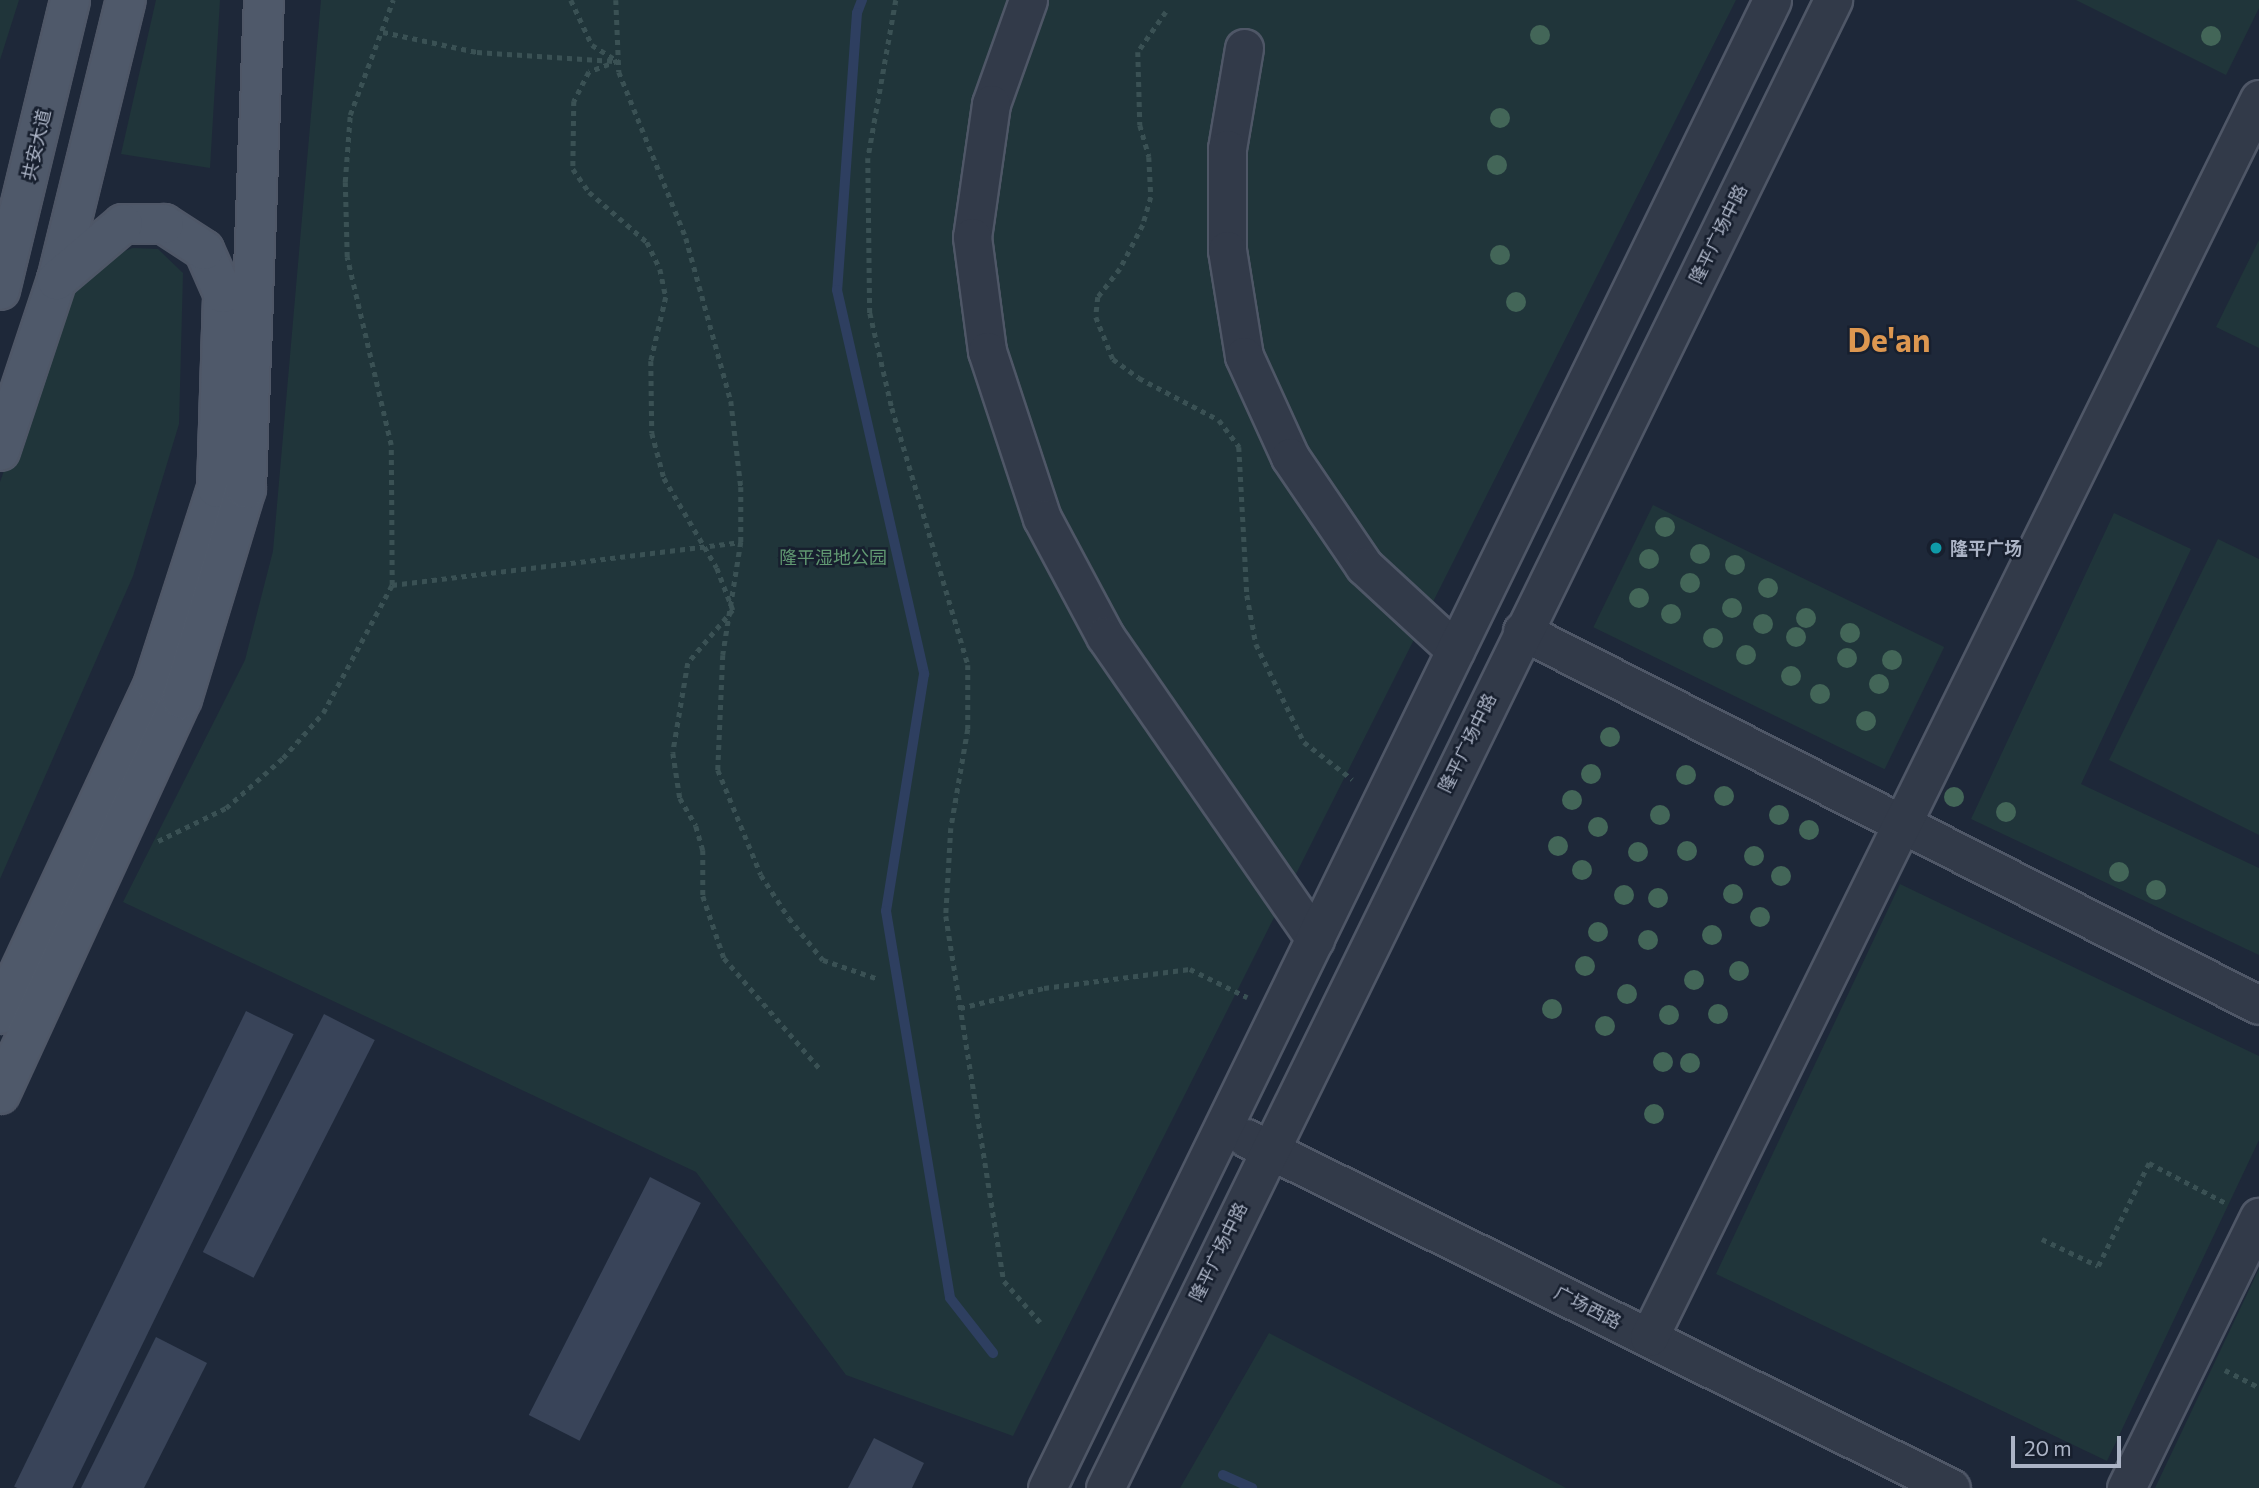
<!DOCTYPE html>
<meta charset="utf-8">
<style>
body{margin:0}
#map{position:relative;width:2259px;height:1488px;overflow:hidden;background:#1e2839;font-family:Commissioner,"Noto Sans SC",sans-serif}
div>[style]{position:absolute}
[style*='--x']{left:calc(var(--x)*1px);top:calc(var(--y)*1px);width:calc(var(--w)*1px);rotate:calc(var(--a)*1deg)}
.green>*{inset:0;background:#20353a;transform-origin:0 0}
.stream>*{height:10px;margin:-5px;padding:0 5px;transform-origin:5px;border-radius:5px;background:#2e3f60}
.building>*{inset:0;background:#394459;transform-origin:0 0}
.path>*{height:4.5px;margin-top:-2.25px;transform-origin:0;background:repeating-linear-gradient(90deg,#3a5154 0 5px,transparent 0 10px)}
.roads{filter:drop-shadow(2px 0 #4f5767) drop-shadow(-2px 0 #4f5767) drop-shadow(0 2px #4f5767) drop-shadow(0 -2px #4f5767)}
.minor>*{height:37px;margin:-18.5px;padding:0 18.5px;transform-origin:18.5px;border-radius:18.5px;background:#323a49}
.major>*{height:38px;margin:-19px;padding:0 19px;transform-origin:19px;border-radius:19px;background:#4f596a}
.trees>*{width:20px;height:20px;margin:-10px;border-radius:50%;background:#436658}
.dots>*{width:19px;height:19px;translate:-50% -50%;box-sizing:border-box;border:4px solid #171f2e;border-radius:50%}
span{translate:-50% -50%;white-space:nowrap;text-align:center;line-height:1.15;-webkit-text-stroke:5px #171f2e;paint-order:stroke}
.street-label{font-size:18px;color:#acb4c6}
.poi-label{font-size:18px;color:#acb4c6;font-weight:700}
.left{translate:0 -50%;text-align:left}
.park-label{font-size:18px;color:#619972}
.town-label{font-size:32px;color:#dd9750;font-weight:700}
.scale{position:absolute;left:2011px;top:1436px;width:110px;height:32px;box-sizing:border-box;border:4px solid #acb4c6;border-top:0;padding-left:9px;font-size:21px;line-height:24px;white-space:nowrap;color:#acb4c6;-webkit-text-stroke:5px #171f2e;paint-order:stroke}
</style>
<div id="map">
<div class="green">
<i style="clip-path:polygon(0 0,19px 0,0 60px)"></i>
<i style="clip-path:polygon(156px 0,220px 0,210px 168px,121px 154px)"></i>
<i style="clip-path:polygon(321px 0,1736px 0,1013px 1436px,846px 1375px,696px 1172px,123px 902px,245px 660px,273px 551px)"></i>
<i style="clip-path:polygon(2076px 0,2259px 0,2259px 8px,2226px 75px)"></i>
<i style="clip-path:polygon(2259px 240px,2259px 348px,2216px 327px)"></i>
<i style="clip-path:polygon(133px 248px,158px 249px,183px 273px,179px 424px,133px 576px,0 879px,0 482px,62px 308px,99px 260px)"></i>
<i style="left:1653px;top:505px;width:324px;height:136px;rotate:26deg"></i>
<i style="clip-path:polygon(2114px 513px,2191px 549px,2081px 784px,2259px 868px,2259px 955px,1971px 819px)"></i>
<i style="clip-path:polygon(2218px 539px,2259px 559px,2259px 835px,2109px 760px)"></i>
<i style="clip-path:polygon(1900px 884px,2259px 1056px,2259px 1140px,2107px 1461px,1716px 1274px)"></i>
<i style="clip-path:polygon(2259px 1269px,2259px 1488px,2155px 1488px)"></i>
<i style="clip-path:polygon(1269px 1333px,1566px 1488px,1180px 1488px)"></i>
</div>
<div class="stream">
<i style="--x:862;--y:0;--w:14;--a:111"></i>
<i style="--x:857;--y:13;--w:278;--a:94.1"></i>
<i style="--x:837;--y:290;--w:394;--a:77.2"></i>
<i style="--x:924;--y:674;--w:240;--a:99.1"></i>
<i style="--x:886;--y:911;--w:392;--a:80.6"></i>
<i style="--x:950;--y:1298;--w:70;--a:52"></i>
<i style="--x:1223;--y:1475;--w:32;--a:24"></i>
</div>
<div class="building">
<i style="left:246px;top:1011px;width:53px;height:529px;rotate:26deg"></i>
<i style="left:324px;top:1014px;width:57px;height:267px;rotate:27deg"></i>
<i style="left:650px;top:1177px;width:57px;height:267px;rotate:27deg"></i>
<i style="clip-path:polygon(156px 1337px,207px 1363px,144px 1488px,81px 1488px)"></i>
<i style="clip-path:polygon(874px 1438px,924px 1463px,912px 1488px,848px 1488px)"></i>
</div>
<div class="path">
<i style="--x:571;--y:0;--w:50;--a:65"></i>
<i style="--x:592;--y:45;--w:31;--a:32"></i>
<i style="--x:618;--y:61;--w:31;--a:159"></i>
<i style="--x:589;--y:72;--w:33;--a:117"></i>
<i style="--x:574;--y:101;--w:68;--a:90.8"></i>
<i style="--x:573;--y:169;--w:28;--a:55"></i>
<i style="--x:589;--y:192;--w:77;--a:40.8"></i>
<i style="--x:647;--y:242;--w:30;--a:64"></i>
<i style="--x:660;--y:269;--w:29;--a:78"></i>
<i style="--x:666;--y:297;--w:66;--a:103.2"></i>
<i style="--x:651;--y:361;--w:72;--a:89.2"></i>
<i style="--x:652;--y:433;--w:47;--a:75.1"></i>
<i style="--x:664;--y:478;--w:104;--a:59.5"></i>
<i style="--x:717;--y:568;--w:45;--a:69.1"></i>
<i style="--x:733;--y:610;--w:70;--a:130.3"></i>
<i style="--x:688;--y:663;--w:91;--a:99.5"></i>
<i style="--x:673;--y:753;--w:46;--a:81.2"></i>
<i style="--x:680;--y:798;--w:32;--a:60"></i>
<i style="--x:696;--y:826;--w:25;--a:74"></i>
<i style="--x:703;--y:850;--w:46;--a:90"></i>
<i style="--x:703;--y:896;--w:65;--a:71.3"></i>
<i style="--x:724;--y:958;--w:147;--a:49.1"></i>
<i style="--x:616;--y:0;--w:72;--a:87.6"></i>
<i style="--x:619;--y:72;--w:179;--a:68"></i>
<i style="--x:686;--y:238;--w:169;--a:74.6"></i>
<i style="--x:731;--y:401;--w:87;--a:83.4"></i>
<i style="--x:741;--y:487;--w:55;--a:90"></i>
<i style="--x:741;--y:542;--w:114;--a:99.1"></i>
<i style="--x:723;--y:655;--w:115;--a:92.5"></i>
<i style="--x:718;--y:770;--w:113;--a:67.7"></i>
<i style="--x:761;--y:875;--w:51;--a:56.9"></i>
<i style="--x:789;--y:918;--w:54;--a:51"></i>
<i style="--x:823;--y:960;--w:56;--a:18.8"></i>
<i style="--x:896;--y:0;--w:160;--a:100"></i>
<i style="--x:868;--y:158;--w:155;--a:89.3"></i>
<i style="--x:870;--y:313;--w:98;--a:77"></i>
<i style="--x:892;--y:408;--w:268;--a:73.5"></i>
<i style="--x:968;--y:665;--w:64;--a:90"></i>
<i style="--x:968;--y:729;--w:100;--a:99.7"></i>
<i style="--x:951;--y:828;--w:88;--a:93.3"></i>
<i style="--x:946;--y:916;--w:370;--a:81"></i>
<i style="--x:1004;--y:1281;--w:55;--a:48.7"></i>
<i style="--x:1166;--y:12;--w:49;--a:125"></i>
<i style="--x:1138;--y:52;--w:73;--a:88.4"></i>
<i style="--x:1140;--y:125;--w:33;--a:74"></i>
<i style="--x:1149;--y:157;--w:40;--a:87.1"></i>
<i style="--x:1151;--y:197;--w:29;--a:106"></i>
<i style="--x:1143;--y:225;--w:50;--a:117.6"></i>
<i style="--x:1120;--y:269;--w:36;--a:128"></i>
<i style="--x:1098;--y:297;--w:20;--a:96"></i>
<i style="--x:1096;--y:317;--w:45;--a:68"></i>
<i style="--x:1113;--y:359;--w:32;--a:36"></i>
<i style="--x:1139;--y:378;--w:90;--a:27.7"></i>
<i style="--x:1219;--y:420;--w:34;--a:53"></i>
<i style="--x:1239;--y:447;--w:148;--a:86.9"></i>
<i style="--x:1247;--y:595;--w:50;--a:79.6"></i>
<i style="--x:1256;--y:644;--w:109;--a:63.9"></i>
<i style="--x:1304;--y:742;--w:61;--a:37.6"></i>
<i style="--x:383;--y:32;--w:96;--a:12"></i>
<i style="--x:477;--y:52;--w:137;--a:3.8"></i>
<i style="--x:392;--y:585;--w:352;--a:-7"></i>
<i style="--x:158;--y:841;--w:76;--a:-25.9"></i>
<i style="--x:226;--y:808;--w:76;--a:-41.3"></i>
<i style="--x:283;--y:758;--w:60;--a:-48.4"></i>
<i style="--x:323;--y:713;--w:145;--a:-61.7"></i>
<i style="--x:392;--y:585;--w:140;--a:-90.4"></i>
<i style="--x:391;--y:445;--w:193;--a:-103.2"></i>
<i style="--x:347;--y:257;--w:75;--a:-91.5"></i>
<i style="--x:345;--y:182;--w:67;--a:-85.7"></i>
<i style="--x:350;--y:115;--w:123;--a:-69.5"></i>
<i style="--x:960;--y:1008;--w:86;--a:-13.4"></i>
<i style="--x:1044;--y:988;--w:147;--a:-7.4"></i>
<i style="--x:1190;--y:969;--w:64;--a:26.2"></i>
<i style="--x:2042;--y:1239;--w:62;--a:25.7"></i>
<i style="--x:2098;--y:1266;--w:115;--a:-63.7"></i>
<i style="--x:2149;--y:1163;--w:87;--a:27.5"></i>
<i style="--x:2225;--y:1370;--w:38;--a:27"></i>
</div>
<div class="roads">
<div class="minor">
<i style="--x:1028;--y:0;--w:110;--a:109.6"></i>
<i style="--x:991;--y:104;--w:134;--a:98.1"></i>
<i style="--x:972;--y:237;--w:115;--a:82.5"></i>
<i style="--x:987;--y:351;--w:176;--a:71.8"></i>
<i style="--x:1042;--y:518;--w:134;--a:61.9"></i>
<i style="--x:1105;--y:636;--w:369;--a:55.3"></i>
<i style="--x:1244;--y:48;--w:102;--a:99.6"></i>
<i style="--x:1227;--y:149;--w:101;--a:90"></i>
<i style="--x:1227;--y:250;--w:107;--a:80.9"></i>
<i style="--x:1244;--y:356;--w:111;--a:65.5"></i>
<i style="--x:1290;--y:457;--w:132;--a:55.8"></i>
<i style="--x:1364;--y:566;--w:124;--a:42.7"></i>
<i style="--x:1522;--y:631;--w:826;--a:26.91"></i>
<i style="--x:1246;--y:1138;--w:787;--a:26.4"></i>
<i style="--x:1649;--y:1337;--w:1380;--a:-63.77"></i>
<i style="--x:1047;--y:1488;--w:1655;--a:-64.02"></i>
<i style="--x:1105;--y:1488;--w:1657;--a:-63.93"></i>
<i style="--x:2126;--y:1488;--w:302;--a:-63.9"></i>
</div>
<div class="major">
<i style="--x:0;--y:290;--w:298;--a:-76.4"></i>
<i style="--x:0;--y:451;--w:180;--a:-71.6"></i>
<i style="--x:57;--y:280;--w:288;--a:-76.2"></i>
<i style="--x:0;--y:1014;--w:365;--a:-65"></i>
<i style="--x:154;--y:683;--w:205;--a:-72.1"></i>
<i style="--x:217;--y:488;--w:195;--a:-88.2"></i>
<i style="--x:223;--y:293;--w:47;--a:-113.8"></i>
<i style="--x:204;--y:250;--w:48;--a:-147"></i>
<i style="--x:164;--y:224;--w:41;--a:180"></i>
<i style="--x:123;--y:224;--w:87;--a:139.7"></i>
<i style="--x:0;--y:1094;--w:435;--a:-65.3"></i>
<i style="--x:182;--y:699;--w:220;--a:-73.1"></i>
<i style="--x:246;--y:489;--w:489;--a:-87.9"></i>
</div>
</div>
<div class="trees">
<i style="left:1540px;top:35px"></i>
<i style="left:2211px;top:36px"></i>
<i style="left:1500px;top:118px"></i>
<i style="left:1497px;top:165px"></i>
<i style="left:1500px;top:255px"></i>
<i style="left:1516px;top:302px"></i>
<i style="left:1665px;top:527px"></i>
<i style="left:1700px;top:554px"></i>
<i style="left:1649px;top:559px"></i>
<i style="left:1735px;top:565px"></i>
<i style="left:1690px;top:583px"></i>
<i style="left:1768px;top:588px"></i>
<i style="left:1639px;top:598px"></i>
<i style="left:1732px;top:608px"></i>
<i style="left:1671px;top:614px"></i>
<i style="left:1806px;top:618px"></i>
<i style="left:1763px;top:624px"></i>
<i style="left:1850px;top:633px"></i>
<i style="left:1796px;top:637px"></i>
<i style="left:1713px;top:638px"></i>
<i style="left:1746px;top:655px"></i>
<i style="left:1847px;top:658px"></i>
<i style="left:1892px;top:660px"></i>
<i style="left:1791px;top:676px"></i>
<i style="left:1879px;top:684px"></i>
<i style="left:1820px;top:694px"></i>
<i style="left:1866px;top:721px"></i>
<i style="left:1610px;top:737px"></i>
<i style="left:1591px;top:774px"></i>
<i style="left:1686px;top:775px"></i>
<i style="left:1724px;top:796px"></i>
<i style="left:1954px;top:797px"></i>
<i style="left:1572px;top:800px"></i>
<i style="left:2006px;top:812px"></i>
<i style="left:1660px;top:815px"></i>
<i style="left:1779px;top:815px"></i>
<i style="left:1598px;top:827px"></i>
<i style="left:1809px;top:830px"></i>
<i style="left:1558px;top:846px"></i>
<i style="left:1687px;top:851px"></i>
<i style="left:1638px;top:852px"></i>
<i style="left:1754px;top:856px"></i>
<i style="left:1582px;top:870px"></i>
<i style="left:2119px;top:872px"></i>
<i style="left:1781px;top:876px"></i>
<i style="left:2156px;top:890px"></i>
<i style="left:1733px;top:894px"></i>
<i style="left:1624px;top:895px"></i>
<i style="left:1658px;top:898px"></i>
<i style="left:1760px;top:917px"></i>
<i style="left:1598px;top:932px"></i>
<i style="left:1712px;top:935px"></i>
<i style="left:1648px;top:940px"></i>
<i style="left:1585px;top:966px"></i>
<i style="left:1739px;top:971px"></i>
<i style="left:1694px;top:980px"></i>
<i style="left:1627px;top:994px"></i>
<i style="left:1552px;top:1009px"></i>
<i style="left:1718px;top:1014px"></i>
<i style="left:1669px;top:1015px"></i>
<i style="left:1605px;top:1026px"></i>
<i style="left:1663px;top:1062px"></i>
<i style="left:1690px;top:1063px"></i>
<i style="left:1654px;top:1114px"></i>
</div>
<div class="dots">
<i style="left:1936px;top:548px;background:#0f9aa8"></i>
</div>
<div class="street-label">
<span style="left:36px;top:145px;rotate:-77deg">共安大道</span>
<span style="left:1718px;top:234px;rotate:-64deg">隆平广场中路</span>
<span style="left:1467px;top:743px;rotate:-64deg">隆平广场中路</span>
<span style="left:1218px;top:1252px;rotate:-64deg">隆平广场中路</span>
<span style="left:1588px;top:1307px;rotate:27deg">广场西路</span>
</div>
<div class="poi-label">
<span class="left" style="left:1950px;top:548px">隆平广场</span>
</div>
<div class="park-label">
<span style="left:833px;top:557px">隆平湿地公园</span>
</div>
<div class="town-label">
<span style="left:1889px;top:339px">De'an</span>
</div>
<div class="scale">20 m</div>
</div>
